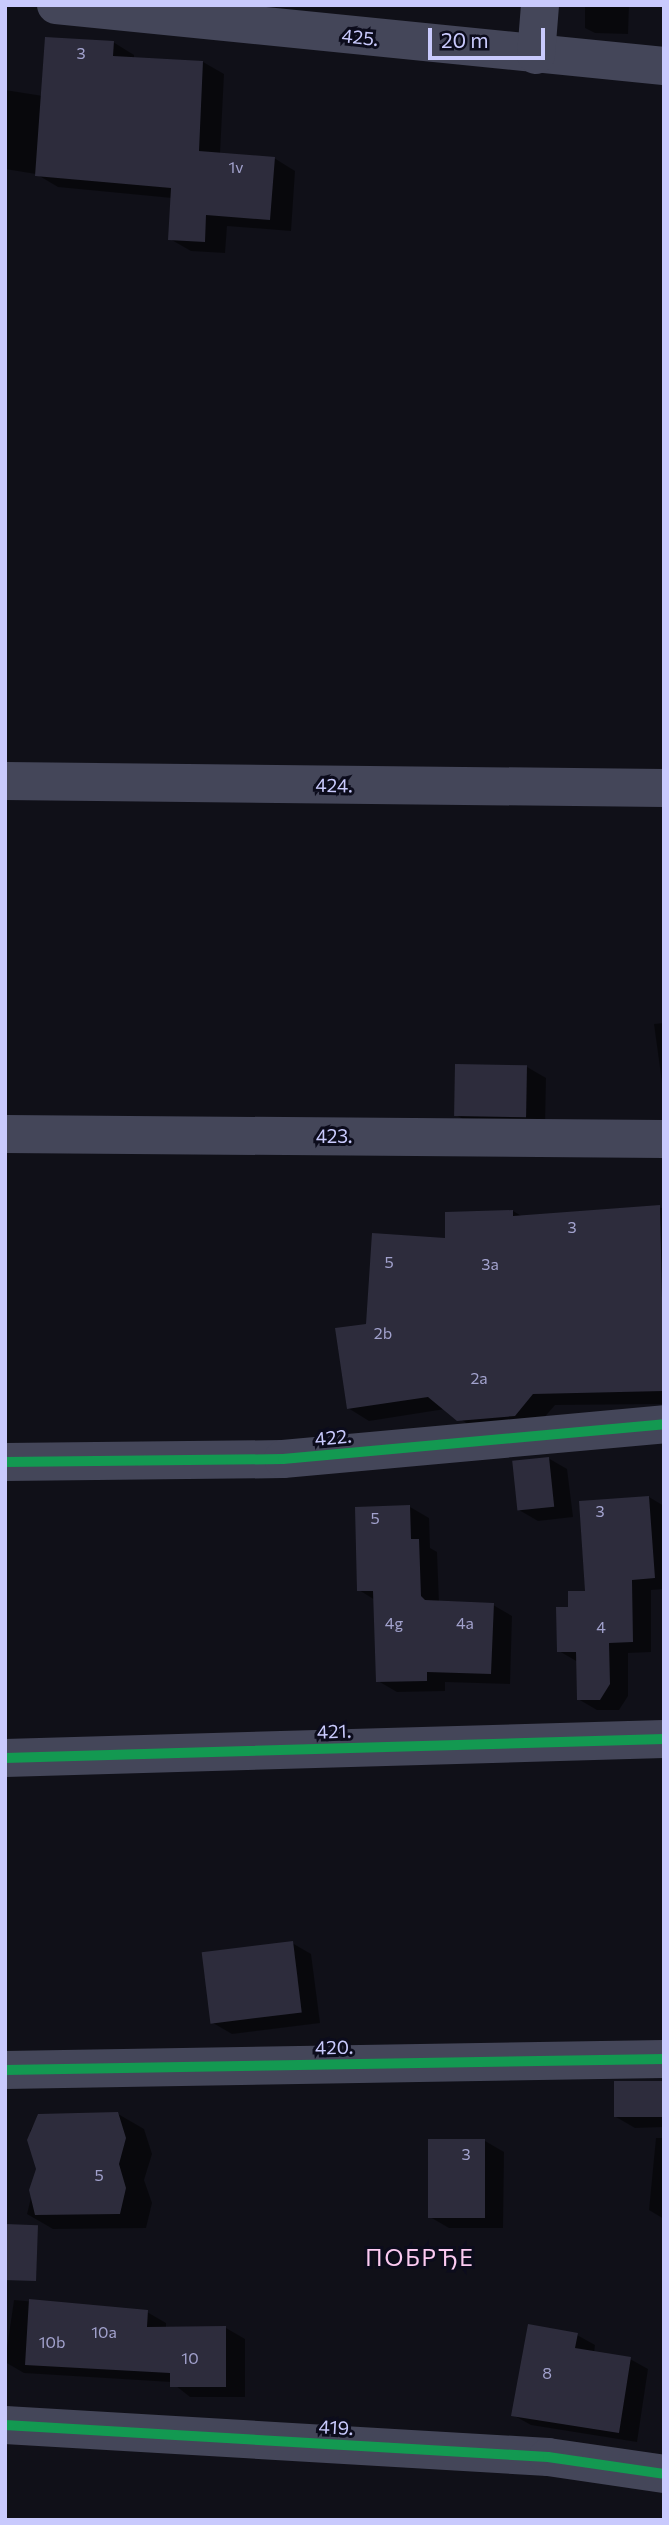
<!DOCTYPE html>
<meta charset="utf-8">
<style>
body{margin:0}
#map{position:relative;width:669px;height:2525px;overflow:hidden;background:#101018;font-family:Commissioner,sans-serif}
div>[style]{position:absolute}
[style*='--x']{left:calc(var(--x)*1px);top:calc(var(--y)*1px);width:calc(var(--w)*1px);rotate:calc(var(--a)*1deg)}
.shadow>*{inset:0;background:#0007}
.building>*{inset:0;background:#2d2c3c;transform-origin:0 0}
.street>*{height:38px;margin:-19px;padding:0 19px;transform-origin:19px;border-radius:19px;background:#444659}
.cycleway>*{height:10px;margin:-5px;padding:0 5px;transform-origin:5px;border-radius:5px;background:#139951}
span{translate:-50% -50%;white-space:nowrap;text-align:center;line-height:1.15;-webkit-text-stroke:6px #0c0c1c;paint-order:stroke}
.number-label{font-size:16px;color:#a2a2cd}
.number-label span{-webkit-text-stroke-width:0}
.street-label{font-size:19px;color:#c9cafd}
.quarter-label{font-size:23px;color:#fdcbf2;letter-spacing:2px}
.frame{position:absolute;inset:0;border:7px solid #c9cafd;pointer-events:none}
.scale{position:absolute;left:428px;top:28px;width:117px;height:32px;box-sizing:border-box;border:4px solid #c9cafd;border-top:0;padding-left:9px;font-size:21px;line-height:24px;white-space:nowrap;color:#c9cafd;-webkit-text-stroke:5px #0c0c1c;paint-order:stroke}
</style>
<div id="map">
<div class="shadow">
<i style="clip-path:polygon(585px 5px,629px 5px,628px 34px,595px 33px,585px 28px)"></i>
<i style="clip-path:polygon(113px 42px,134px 55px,134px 59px,203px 62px,224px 74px,220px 154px,274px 158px,295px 171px,291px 231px,227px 226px,225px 253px,191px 251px,170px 239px,172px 198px,58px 187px,36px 174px,5px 169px,5px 90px,43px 96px)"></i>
<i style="clip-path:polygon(664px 1023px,664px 1097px,654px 1024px)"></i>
<i style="clip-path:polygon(527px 1067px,546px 1078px,545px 1126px,475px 1126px,456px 1115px)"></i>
<i style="clip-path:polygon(659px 1207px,664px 1209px,664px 1404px,555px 1405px,536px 1427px,480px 1432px,445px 1409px,369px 1421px,348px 1408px,367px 1325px,447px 1240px,513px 1211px,523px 1217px)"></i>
<i style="clip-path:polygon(548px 1458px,567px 1469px,573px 1517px,538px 1521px,519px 1510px)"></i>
<i style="clip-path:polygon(649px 1497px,664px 1506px,664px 1589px,651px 1590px,651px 1652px,628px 1653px,628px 1696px,619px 1710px,597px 1710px,578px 1699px,578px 1662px,559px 1651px,569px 1609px,587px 1593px)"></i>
<i style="clip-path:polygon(410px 1507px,429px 1518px,430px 1548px,437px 1552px,439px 1603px,493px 1605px,512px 1616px,510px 1684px,445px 1682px,445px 1691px,397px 1692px,378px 1681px,375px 1600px,359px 1590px)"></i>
<i style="clip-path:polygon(292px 1943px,311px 1954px,320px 2023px,232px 2034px,213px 2023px)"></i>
<i style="clip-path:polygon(664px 2081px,664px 2127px,635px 2128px,616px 2117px,616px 2083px)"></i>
<i style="clip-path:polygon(118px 2114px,144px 2129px,152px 2154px,144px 2180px,152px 2203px,146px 2228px,53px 2229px,27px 2214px,38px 2169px,30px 2131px,39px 2115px)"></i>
<i style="clip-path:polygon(656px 2138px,664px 2138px,664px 2219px,649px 2210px)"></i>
<i style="clip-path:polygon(485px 2141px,504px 2152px,503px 2228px,449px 2228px,430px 2217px)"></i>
<i style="clip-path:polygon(14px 2300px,147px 2312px,166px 2323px,166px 2328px,226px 2328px,245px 2339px,245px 2397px,190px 2397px,171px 2382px,24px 2373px,5px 2362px)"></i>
<i style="clip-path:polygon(577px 2335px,595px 2345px,594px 2353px,630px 2359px,648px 2369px,637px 2442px,531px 2425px,513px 2415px)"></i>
</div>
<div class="building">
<i style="clip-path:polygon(45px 37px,114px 41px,113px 56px,203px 61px,199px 151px,275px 157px,270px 220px,206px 215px,205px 242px,168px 240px,171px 188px,35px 176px)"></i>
<i style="left:455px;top:1064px;width:72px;height:52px;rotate:1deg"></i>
<i style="clip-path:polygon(660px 1205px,664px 1391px,533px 1394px,515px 1416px,457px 1421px,428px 1397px,347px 1409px,335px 1328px,366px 1324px,372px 1233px,445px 1238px,445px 1212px,513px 1210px,513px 1216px)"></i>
<i style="left:549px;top:1457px;width:50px;height:37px;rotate:84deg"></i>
<i style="clip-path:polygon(649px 1496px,655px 1578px,632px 1580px,633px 1642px,609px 1643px,610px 1684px,600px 1700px,577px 1700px,576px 1652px,557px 1652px,556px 1607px,568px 1607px,568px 1591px,585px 1591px,579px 1501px)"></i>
<i style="clip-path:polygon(410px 1505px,411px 1539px,419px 1539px,421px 1596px,425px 1600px,494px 1603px,491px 1674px,427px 1672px,427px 1681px,376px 1682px,373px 1591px,357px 1591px,355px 1507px)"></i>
<i style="left:293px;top:1941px;width:72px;height:92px;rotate:83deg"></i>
<i style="left:664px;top:2081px;width:36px;height:50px;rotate:90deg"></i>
<i style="clip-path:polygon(118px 2112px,126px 2138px,119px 2164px,126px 2188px,120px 2214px,35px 2215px,29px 2190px,36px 2169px,27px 2140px,38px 2114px)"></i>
<i style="left:428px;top:2139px;width:57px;height:79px"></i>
<i style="left:5px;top:2224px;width:33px;height:56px;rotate:2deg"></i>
<i style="clip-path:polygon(29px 2299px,148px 2310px,147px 2327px,226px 2326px,226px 2387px,170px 2387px,170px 2373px,25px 2365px)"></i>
<i style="clip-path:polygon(528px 2324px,578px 2333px,575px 2348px,631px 2357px,619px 2433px,511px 2416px)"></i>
</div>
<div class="street">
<i style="--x:56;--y:5;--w:611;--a:5.73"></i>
<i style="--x:536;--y:55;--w:50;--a:-85.4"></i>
<i style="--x:5;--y:781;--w:659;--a:0.61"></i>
<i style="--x:5;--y:1134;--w:659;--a:0.43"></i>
<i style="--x:5;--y:1462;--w:278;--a:-0.6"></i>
<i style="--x:283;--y:1459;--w:383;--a:-5.2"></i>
<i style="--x:5;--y:1758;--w:659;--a:-1.65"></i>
<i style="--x:5;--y:2070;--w:659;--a:-0.96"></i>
<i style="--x:5;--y:2425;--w:544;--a:3.37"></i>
<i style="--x:548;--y:2457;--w:117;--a:8.3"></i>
</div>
<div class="cycleway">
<i style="--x:5;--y:1462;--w:278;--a:-0.6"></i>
<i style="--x:283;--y:1459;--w:383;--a:-5.2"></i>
<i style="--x:5;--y:1758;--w:659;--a:-1.65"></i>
<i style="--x:5;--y:2070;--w:659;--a:-0.96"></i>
<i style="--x:5;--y:2425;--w:544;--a:3.37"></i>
<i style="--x:548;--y:2457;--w:117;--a:8.3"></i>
</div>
<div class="number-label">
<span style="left:81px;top:53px">3</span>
<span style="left:236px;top:167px">1v</span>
<span style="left:572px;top:1227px">3</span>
<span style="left:389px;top:1262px">5</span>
<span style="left:490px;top:1264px">3a</span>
<span style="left:383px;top:1333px">2b</span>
<span style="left:479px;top:1378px">2a</span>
<span style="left:600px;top:1511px">3</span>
<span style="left:375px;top:1518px">5</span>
<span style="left:394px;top:1623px">4g</span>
<span style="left:465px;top:1623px">4a</span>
<span style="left:601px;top:1627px">4</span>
<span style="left:466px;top:2154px">3</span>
<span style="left:99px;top:2175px">5</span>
<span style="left:104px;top:2332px">10a</span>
<span style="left:52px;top:2342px">10b</span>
<span style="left:190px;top:2358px">10</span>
<span style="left:547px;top:2373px">8</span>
</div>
<div class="street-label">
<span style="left:360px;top:37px;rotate:6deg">425.</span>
<span style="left:334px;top:785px;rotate:1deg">424.</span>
<span style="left:334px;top:1136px">423.</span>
<span style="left:333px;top:1437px;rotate:-5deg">422.</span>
<span style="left:334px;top:1731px;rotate:-2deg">421.</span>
<span style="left:334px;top:2047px;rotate:-1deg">420.</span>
<span style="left:336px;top:2427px;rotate:3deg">419.</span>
</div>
<div class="quarter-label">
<span style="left:420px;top:2257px">ПОБРЂЕ</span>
</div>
<div class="frame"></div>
<div class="scale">20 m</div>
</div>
